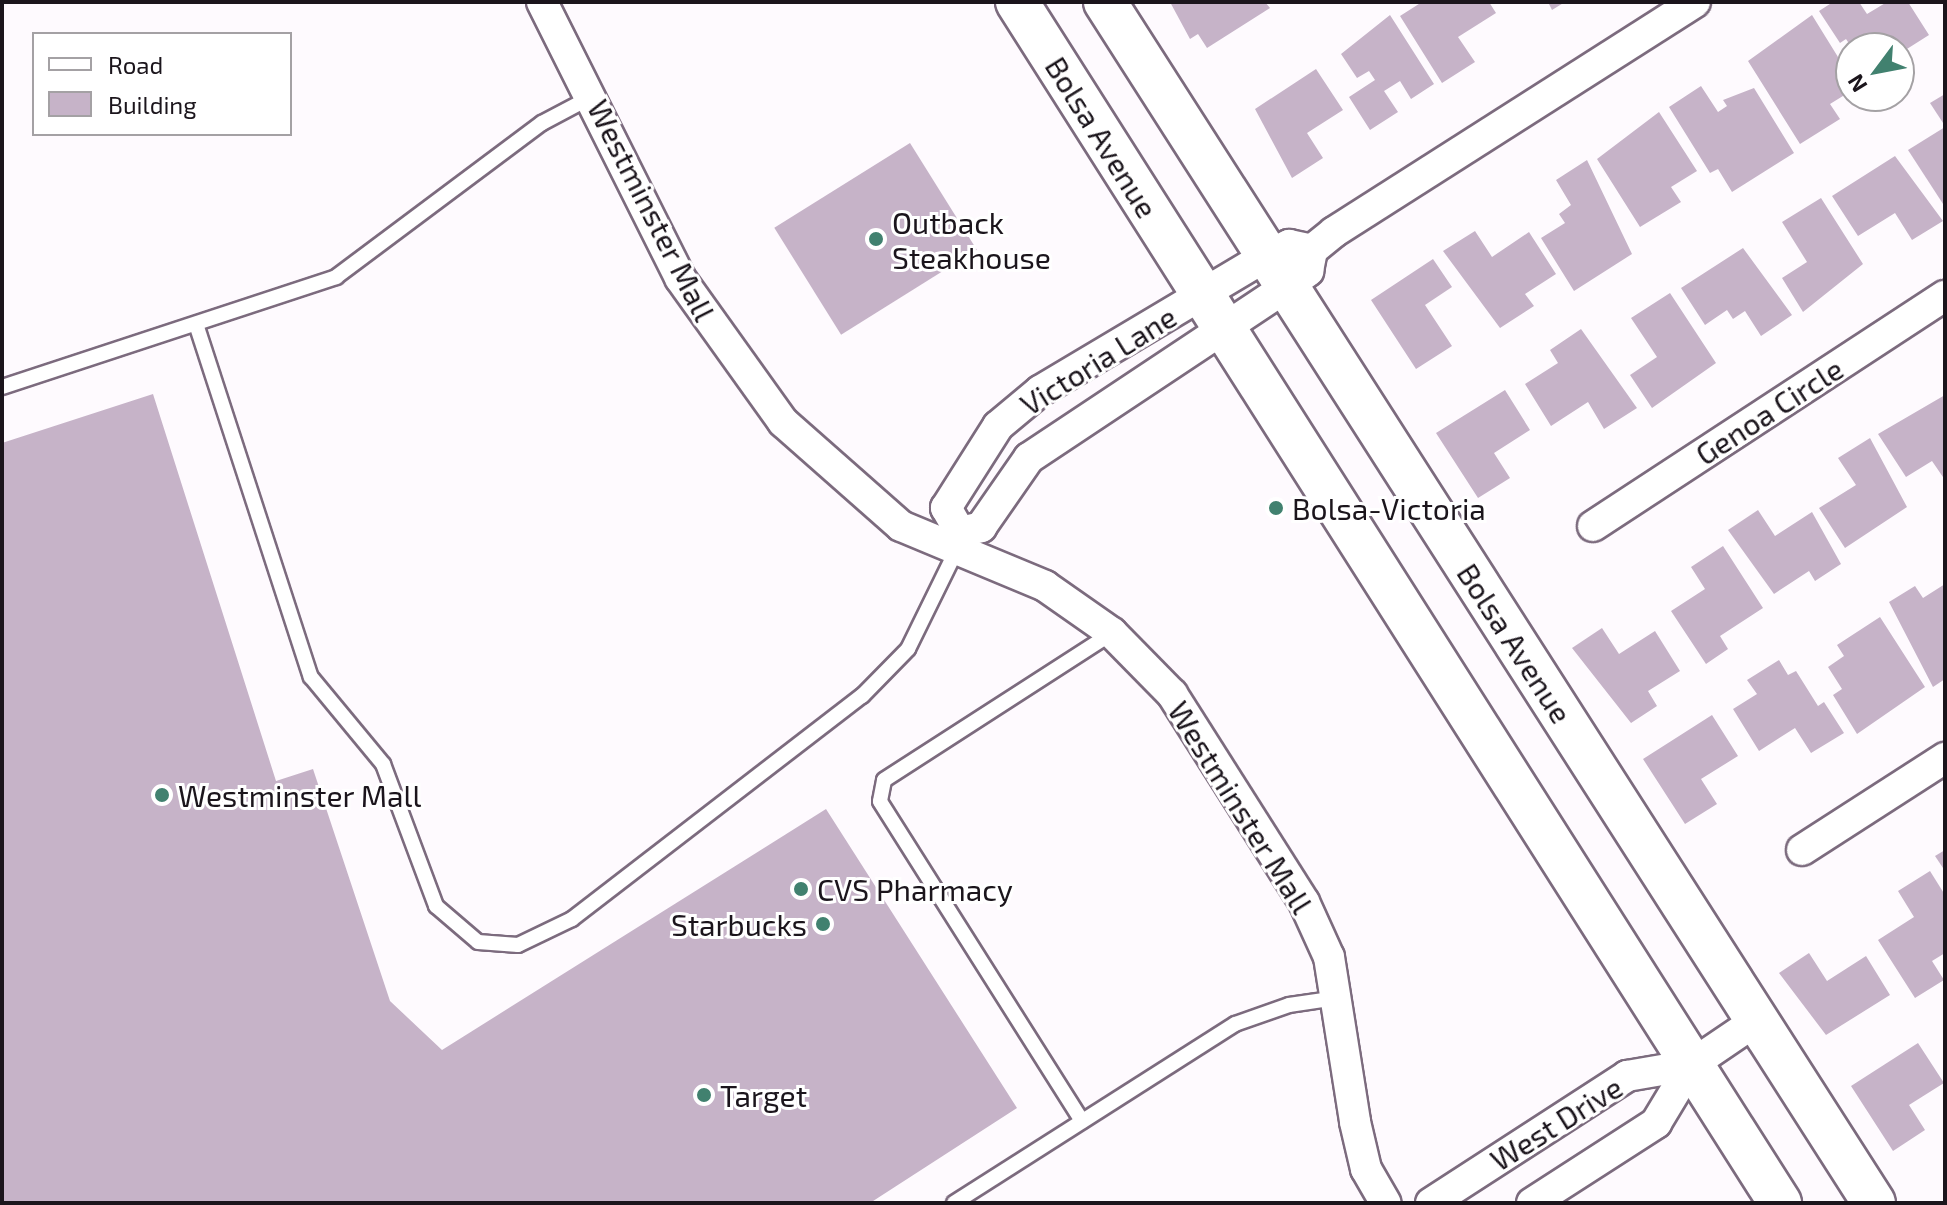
<!DOCTYPE html>
<style>
body{margin:0}
#map{position:relative;width:1947px;height:1205px;overflow:hidden;background:#fefafe;font-family:"Exo 2",sans-serif}
div>[style]{position:absolute}
[style*='--x']{left:calc(var(--x)*1px);top:calc(var(--y)*1px);width:calc(var(--w)*1px);rotate:calc(var(--a)*1deg)}
.building>*{inset:0;background:#c6b3c8;transform-origin:0 0}
.roads{filter:drop-shadow(2px 0 #7c6b7e) drop-shadow(-2px 0 #7c6b7e) drop-shadow(0 2px #7c6b7e) drop-shadow(0 -2px #7c6b7e)}
.lane>*{height:14px;margin:-7px;padding:0 7px;transform-origin:7px;border-radius:7px;background:#fff}
.street>*{height:30px;margin:-15px;padding:0 15px;transform-origin:15px;border-radius:15px;background:#fff}
.secondary>*{height:42px;margin:-21px;padding:0 21px;transform-origin:21px;border-radius:21px;background:#fff}
.dots>*{width:22px;height:22px;translate:-50% -50%;box-sizing:border-box;border:4px solid #fff;border-radius:50%}
span{translate:-50% -50%;white-space:nowrap;text-align:center;line-height:1.15;-webkit-text-stroke:6px #fff;paint-order:stroke}
.street-label{font-size:30px;color:#1b151c}
.poi-label{font-size:30px;color:#1b151c}
.left{translate:0 -50%;text-align:left}
.right{translate:-100% -50%;text-align:right}
.frame{position:absolute;inset:0;border:4px solid #1b151c;pointer-events:none}
.legend{position:absolute;left:32px;top:32px;width:260px;height:104px;box-sizing:border-box;background:#fff;border:2px solid #a4a1a4;margin:0;padding:10px 14px;list-style:none;font-size:24px;color:#1b151c}
.legend li{display:flex;align-items:center;gap:16px;height:40px}
.legend b{width:40px;border:2px solid #a4a1a4}
.north{position:absolute;left:1835px;top:32px;width:80px;height:80px;box-sizing:border-box;background:#fff;border:2px solid #a4a1a4;border-radius:50%;rotate:238deg;font-size:22px;font-weight:700;line-height:32px;text-align:center;color:#1b151c}
.north::after{content:'';display:block;margin:auto;width:28px;height:36px;background:#41816f;clip-path:polygon(50% 0,100% 100%,50% 72%,0 100%)}
</style>
<div id="map">
<div class="building">
<i style="clip-path:polygon(1170px 2px,1265px 2px,1270px 8px,1207px 48px,1198px 34px,1190px 39px)"></i>
<i style="clip-path:polygon(1422px 2px,1489px 2px,1496px 13px,1458px 37px,1475px 62px,1442px 83px,1400px 16px)"></i>
<i style="clip-path:polygon(1548px 2px,1565px 2px,1552px 10px)"></i>
<i style="clip-path:polygon(1833px 2px,1859px 2px,1867px 14px,1887px 2px,1908px 2px,1929px 35px,1899px 54px,1899px 48px,1852px 48px,1846px 39px,1840px 43px,1819px 11px)"></i>
<i style="clip-path:polygon(1390px 15px,1434px 84px,1411px 99px,1400px 81px,1384px 91px,1398px 112px,1370px 130px,1349px 97px,1375px 80px,1369px 71px,1357px 78px,1341px 54px)"></i>
<i style="clip-path:polygon(1812px 15px,1851px 78px,1851px 91px,1830px 104px,1840px 119px,1800px 144px,1748px 61px)"></i>
<i style="clip-path:polygon(1316px 69px,1343px 110px,1307px 133px,1323px 158px,1292px 178px,1255px 109px)"></i>
<i style="clip-path:polygon(1701px 86px,1718px 112px,1727px 106px,1723px 100px,1754px 88px,1794px 153px,1732px 192px,1718px 169px,1710px 173px,1669px 107px)"></i>
<i style="clip-path:polygon(1945px 94px,1945px 126px,1930px 103px)"></i>
<i style="clip-path:polygon(1659px 112px,1697px 171px,1671px 187px,1681px 202px,1640px 227px,1597px 159px)"></i>
<i style="clip-path:polygon(1945px 127px,1945px 207px,1908px 150px)"></i>
<i style="left:910px;top:143px;width:126px;height:160px;rotate:58deg"></i>
<i style="clip-path:polygon(1895px 156px,1943px 221px,1912px 240px,1895px 213px,1858px 236px,1832px 196px)"></i>
<i style="clip-path:polygon(1587px 160px,1632px 254px,1574px 291px,1541px 238px,1565px 223px,1559px 214px,1571px 205px,1556px 180px)"></i>
<i style="clip-path:polygon(1821px 198px,1863px 264px,1803px 312px,1782px 278px,1807px 262px,1782px 222px)"></i>
<i style="clip-path:polygon(1475px 231px,1492px 257px,1529px 232px,1556px 274px,1525px 294px,1534px 306px,1500px 328px,1443px 251px)"></i>
<i style="clip-path:polygon(1743px 248px,1792px 315px,1761px 336px,1745px 311px,1733px 319px,1727px 310px,1705px 325px,1681px 288px)"></i>
<i style="clip-path:polygon(1433px 259px,1452px 287px,1425px 305px,1452px 346px,1416px 369px,1371px 300px)"></i>
<i style="clip-path:polygon(1670px 293px,1716px 363px,1652px 408px,1630px 375px,1657px 357px,1631px 318px)"></i>
<i style="clip-path:polygon(1581px 329px,1637px 408px,1604px 429px,1588px 402px,1551px 426px,1525px 384px,1558px 363px,1550px 350px)"></i>
<i style="clip-path:polygon(1505px 390px,1530px 430px,1494px 453px,1510px 478px,1478px 498px,1436px 433px)"></i>
<i style="clip-path:polygon(153px 394px,276px 781px,313px 769px,390px 1001px,442px 1050px,826px 809px,1017px 1108px,870px 1203px,2px 1203px,2px 443px)"></i>
<i style="clip-path:polygon(1945px 395px,1945px 480px,1932px 461px,1906px 477px,1878px 434px)"></i>
<i style="clip-path:polygon(1870px 438px,1907px 507px,1845px 548px,1819px 508px,1856px 485px,1838px 458px)"></i>
<i style="clip-path:polygon(1758px 510px,1775px 536px,1812px 512px,1841px 564px,1815px 581px,1809px 571px,1774px 594px,1728px 530px)"></i>
<i style="clip-path:polygon(1723px 546px,1763px 608px,1720px 636px,1728px 649px,1706px 664px,1671px 611px,1705px 589px,1691px 567px)"></i>
<i style="clip-path:polygon(1945px 584px,1945px 679px,1933px 687px,1889px 602px,1915px 586px,1923px 598px)"></i>
<i style="clip-path:polygon(1880px 617px,1925px 687px,1857px 734px,1833px 695px,1842px 689px,1828px 667px,1844px 656px,1837px 645px)"></i>
<i style="clip-path:polygon(1602px 628px,1619px 654px,1655px 631px,1680px 671px,1648px 691px,1657px 706px,1631px 723px,1572px 648px)"></i>
<i style="clip-path:polygon(1779px 660px,1788px 675px,1796px 671px,1818px 706px,1824px 702px,1844px 733px,1811px 753px,1795px 728px,1759px 751px,1733px 709px,1757px 694px,1747px 680px)"></i>
<i style="clip-path:polygon(1712px 715px,1738px 756px,1701px 779px,1717px 804px,1685px 824px,1643px 759px)"></i>
<i style="clip-path:polygon(1945px 850px,1945px 871px,1935px 856px)"></i>
<i style="clip-path:polygon(1930px 871px,1945px 895px,1945px 953px,1932px 961px,1944px 980px,1915px 998px,1878px 940px,1914px 917px,1898px 891px)"></i>
<i style="clip-path:polygon(1809px 953px,1827px 981px,1866px 956px,1890px 995px,1826px 1035px,1779px 973px)"></i>
<i style="clip-path:polygon(1918px 1043px,1944px 1083px,1909px 1105px,1925px 1130px,1893px 1151px,1851px 1086px)"></i>
</div>
<div class="roads">
<div class="lane">
<i style="--x:197;--y:327;--w:368;--a:72"></i>
<i style="--x:311;--y:677;--w:113;--a:50.4"></i>
<i style="--x:383;--y:764;--w:152;--a:69.5"></i>
<i style="--x:436;--y:906;--w:55;--a:40.6"></i>
<i style="--x:478;--y:942;--w:40;--a:4.3"></i>
<i style="--x:518;--y:945;--w:60;--a:-25.7"></i>
<i style="--x:572;--y:919;--w:366;--a:-37.6"></i>
<i style="--x:862;--y:696;--w:66;--a:-45.6"></i>
<i style="--x:908;--y:649;--w:111;--a:-63.9"></i>
<i style="--x:2;--y:387;--w:352;--a:-18.2"></i>
<i style="--x:336;--y:277;--w:257;--a:-36.8"></i>
<i style="--x:542;--y:123;--w:58;--a:-27.9"></i>
<i style="--x:1082;--y:1121;--w:378;--a:-122.3"></i>
<i style="--x:880;--y:801;--w:21;--a:-79"></i>
<i style="--x:884;--y:780;--w:271;--a:-32.8"></i>
<i style="--x:954;--y:1203;--w:333;--a:-32.5"></i>
<i style="--x:1235;--y:1024;--w:57;--a:-19.4"></i>
<i style="--x:1289;--y:1005;--w:49;--a:-8.3"></i>
</div>
<div class="street">
<i style="--x:542;--y:2;--w:309;--a:63.4"></i>
<i style="--x:680;--y:278;--w:177;--a:54.4"></i>
<i style="--x:783;--y:422;--w:157;--a:41.4"></i>
<i style="--x:901;--y:526;--w:156;--a:22.6"></i>
<i style="--x:1045;--y:586;--w:82;--a:35"></i>
<i style="--x:1112;--y:633;--w:86;--a:45.5"></i>
<i style="--x:1172;--y:694;--w:246;--a:57.6"></i>
<i style="--x:1304;--y:902;--w:60;--a:65.6"></i>
<i style="--x:1329;--y:957;--w:167;--a:81"></i>
<i style="--x:1355;--y:1122;--w:48;--a:76.8"></i>
<i style="--x:1366;--y:1169;--w:39;--a:60"></i>
<i style="--x:1593;--y:526;--w:420;--a:-33.2"></i>
<i style="--x:960;--y:532;--w:22;--a:-13"></i>
<i style="--x:981;--y:527;--w:84;--a:-55.2"></i>
<i style="--x:1029;--y:458;--w:307;--a:-33.6"></i>
<i style="--x:1285;--y:288;--w:29;--a:-36"></i>
<i style="--x:1308;--y:271;--w:21;--a:-79"></i>
<i style="--x:1312;--y:250;--w:28;--a:-39"></i>
<i style="--x:1334;--y:232;--w:428;--a:-32.5"></i>
<i style="--x:957;--y:549;--w:17;--a:-80"></i>
<i style="--x:960;--y:532;--w:28;--a:-120"></i>
<i style="--x:946;--y:508;--w:97;--a:-57.6"></i>
<i style="--x:998;--y:426;--w:55;--a:-39.8"></i>
<i style="--x:1040;--y:391;--w:262;--a:-30.8"></i>
<i style="--x:1265;--y:257;--w:27;--a:-27"></i>
<i style="--x:1289;--y:245;--w:24;--a:12"></i>
<i style="--x:1802;--y:850;--w:170;--a:-32.8"></i>
<i style="--x:1431;--y:1203;--w:234;--a:-32.9"></i>
<i style="--x:1627;--y:1076;--w:65;--a:-9.8"></i>
<i style="--x:1691;--y:1065;--w:78;--a:-34.1"></i>
<i style="--x:1532;--y:1203;--w:148;--a:-32.8"></i>
<i style="--x:1656;--y:1123;--w:68;--a:-58.9"></i>
</div>
<div class="secondary">
<i style="--x:1017;--y:2;--w:1423;--a:57.57"></i>
<i style="--x:1105;--y:2;--w:1426;--a:57.37"></i>
</div>
</div>
<div class="dots">
<i style="left:876px;top:239px;background:#41816f"></i>
<i style="left:1276px;top:508px;background:#41816f"></i>
<i style="left:162px;top:795px;background:#41816f"></i>
<i style="left:801px;top:889px;background:#41816f"></i>
<i style="left:823px;top:924px;background:#41816f"></i>
<i style="left:704px;top:1095px;background:#41816f"></i>
</div>
<div class="street-label">
<span style="left:1102px;top:137px;rotate:58deg">Bolsa Avenue</span>
<span style="left:652px;top:210px;rotate:63deg">Westminster Mall</span>
<span style="left:1098px;top:360px;rotate:-32deg">Victoria Lane</span>
<span style="left:1769px;top:411px;rotate:-33deg">Genoa Circle</span>
<span style="left:1515px;top:643px;rotate:57deg">Bolsa Avenue</span>
<span style="left:1241px;top:807px;rotate:58deg">Westminster Mall</span>
<span style="left:1556px;top:1123px;rotate:-32deg">West Drive</span>
</div>
<div class="poi-label">
<span class="left" style="left:892px;top:239px">Outback<br>Steakhouse</span>
<span class="left" style="left:1292px;top:508px">Bolsa-Victoria</span>
<span class="left" style="left:178px;top:795px">Westminster Mall</span>
<span class="left" style="left:817px;top:889px">CVS Pharmacy</span>
<span class="right" style="left:807px;top:924px">Starbucks</span>
<span class="left" style="left:720px;top:1095px">Target</span>
</div>
<div class="frame"></div>
<ul class="legend">
<li><b style="height:10px;background:#fff"></b>Road</li>
<li><b style="height:22px;background:#c6b3c8"></b>Building</li>
</ul>
<div class="north">N</div>
</div>
